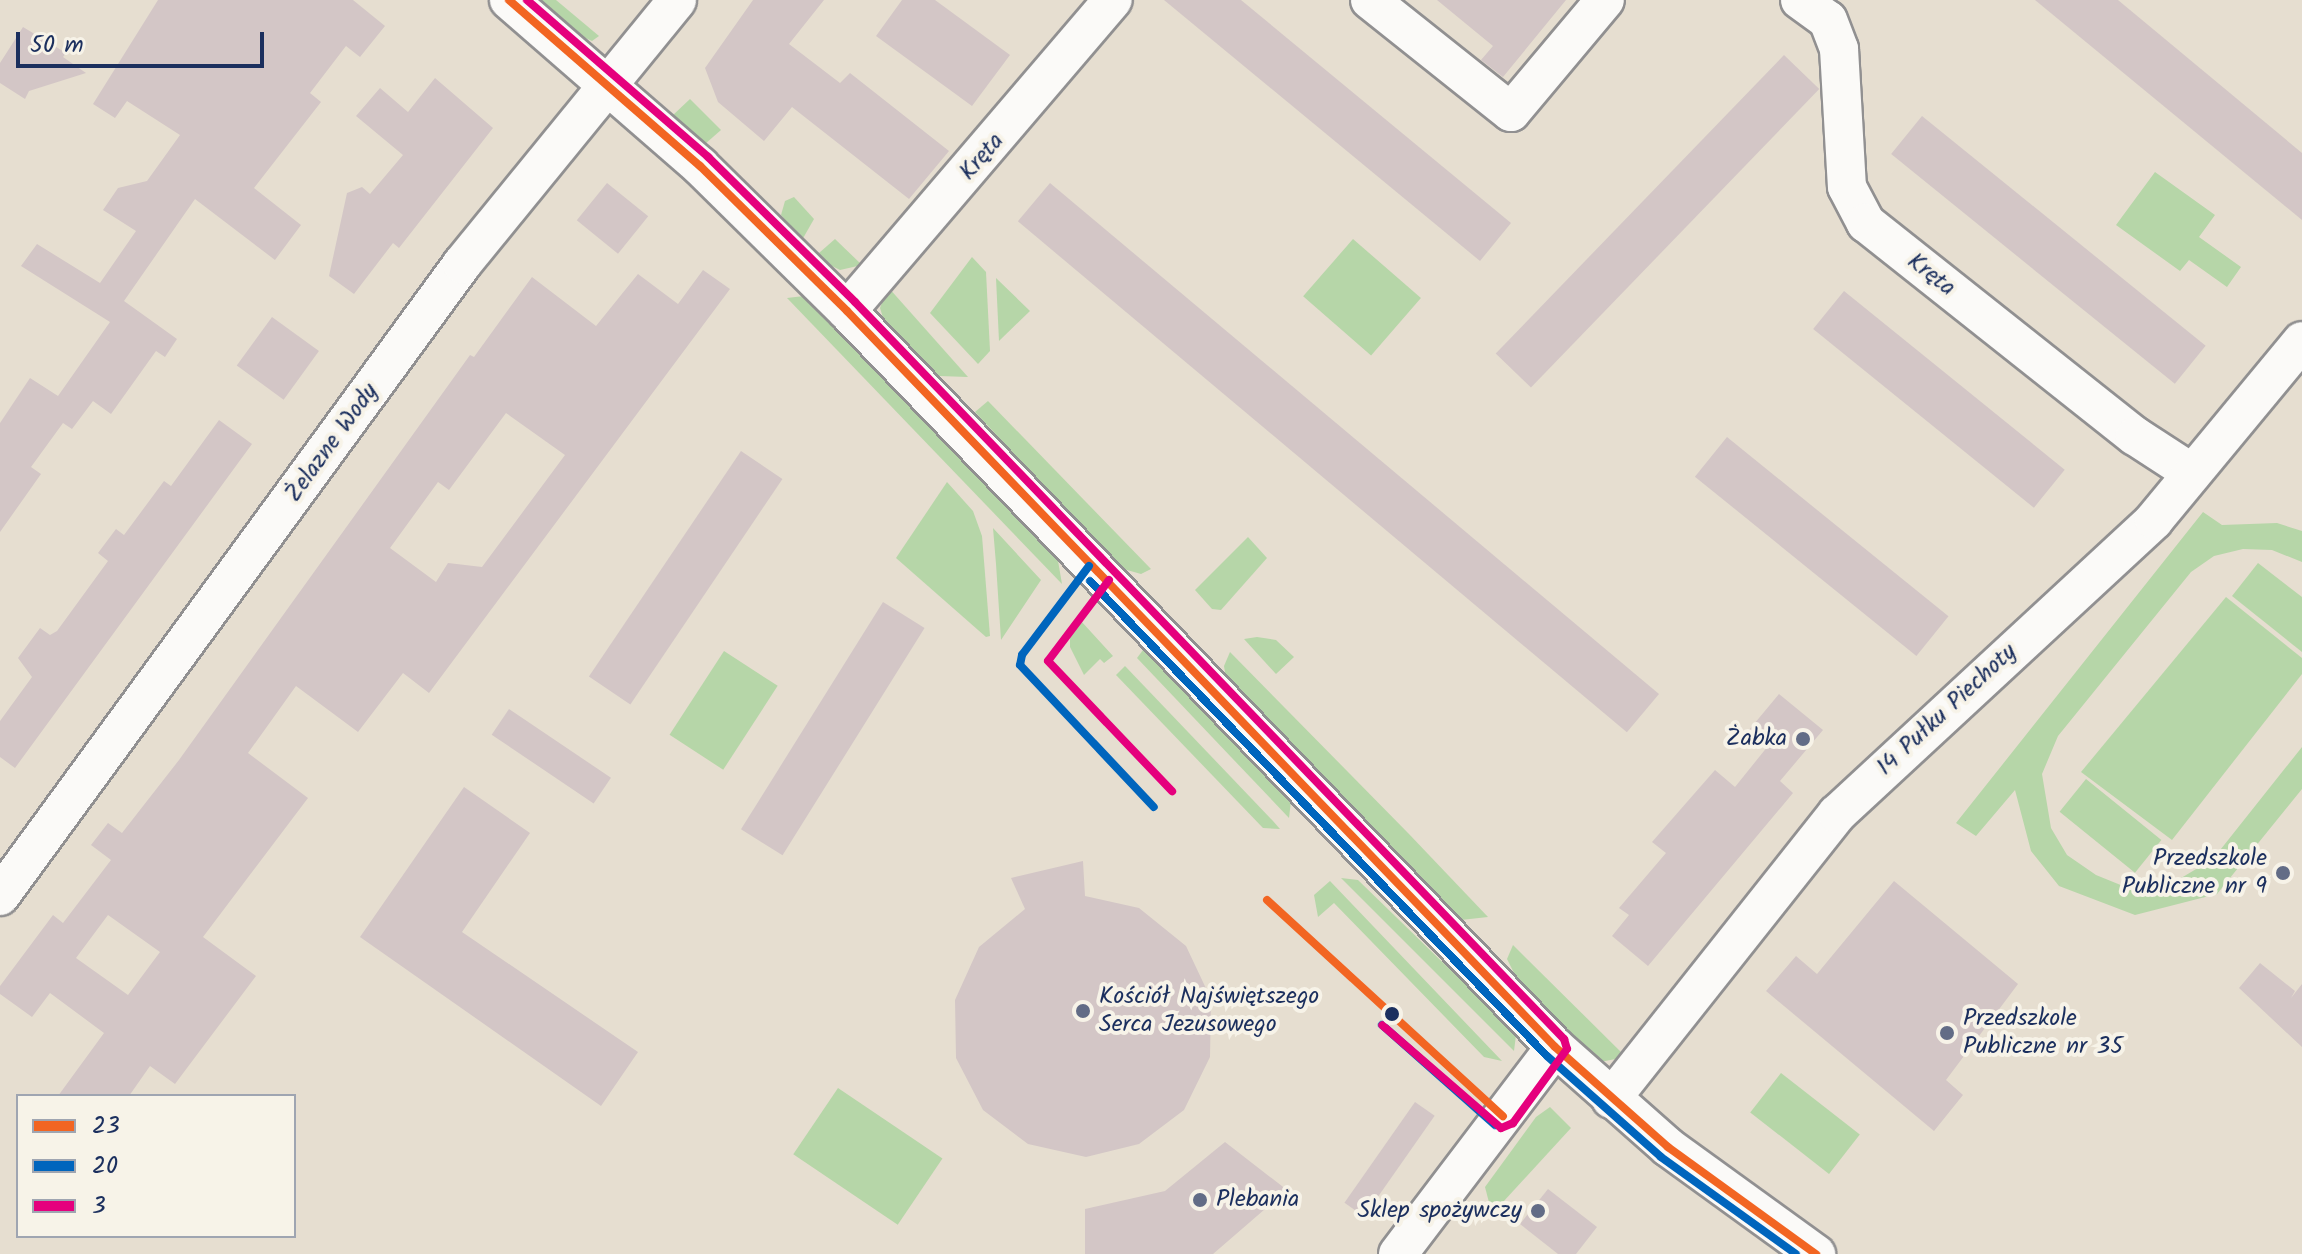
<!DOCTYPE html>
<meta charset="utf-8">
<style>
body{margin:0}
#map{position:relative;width:2302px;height:1254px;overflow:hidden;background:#e6ded0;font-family:Kalam,sans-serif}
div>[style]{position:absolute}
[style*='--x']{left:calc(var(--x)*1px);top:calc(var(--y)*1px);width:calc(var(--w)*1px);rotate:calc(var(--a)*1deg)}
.green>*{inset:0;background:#b6d6a8;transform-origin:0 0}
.building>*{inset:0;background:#d3c6c6;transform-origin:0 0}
.roads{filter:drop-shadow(2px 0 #919091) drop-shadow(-2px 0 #919091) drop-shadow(0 2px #919091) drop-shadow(0 -2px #919091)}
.minor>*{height:38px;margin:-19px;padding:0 19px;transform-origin:19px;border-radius:19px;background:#fbfaf8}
.bus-1>*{height:8px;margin:-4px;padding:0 4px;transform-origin:4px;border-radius:4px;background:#f26522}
.bus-2>*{height:8px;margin:-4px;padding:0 4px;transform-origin:4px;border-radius:4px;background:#0065bd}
.bus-3>*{height:8px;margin:-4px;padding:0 4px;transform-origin:4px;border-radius:4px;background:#e5007d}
.dots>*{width:22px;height:22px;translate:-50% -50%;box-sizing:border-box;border:4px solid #f7f3e8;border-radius:50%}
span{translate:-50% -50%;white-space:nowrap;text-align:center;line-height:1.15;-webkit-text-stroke:8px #f7f3e8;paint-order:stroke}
.street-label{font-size:24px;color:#1b2f5e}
.poi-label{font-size:24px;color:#1b2f5e}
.right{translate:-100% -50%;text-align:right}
.left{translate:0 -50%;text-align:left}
.legend{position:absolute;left:16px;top:1094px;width:280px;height:144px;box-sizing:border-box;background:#f7f3e8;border:2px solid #9fa5b1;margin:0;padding:10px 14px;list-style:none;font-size:24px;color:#1b2f5e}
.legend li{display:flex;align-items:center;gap:16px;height:40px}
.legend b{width:40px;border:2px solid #9fa5b1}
.scale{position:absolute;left:16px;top:32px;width:248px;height:36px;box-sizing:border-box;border:4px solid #1b2f5e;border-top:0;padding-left:10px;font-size:24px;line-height:28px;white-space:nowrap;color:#1b2f5e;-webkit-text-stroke:6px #f7f3e8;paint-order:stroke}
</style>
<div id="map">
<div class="green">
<i style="clip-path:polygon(537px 0,556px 0,599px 36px,592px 41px,581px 36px)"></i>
<i style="clip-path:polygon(690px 99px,721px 130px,705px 144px,672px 116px)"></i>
<i style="clip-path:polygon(2155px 172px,2215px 215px,2199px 237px,2241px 267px,2227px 287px,2189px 260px,2180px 271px,2116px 225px)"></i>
<i style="clip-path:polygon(794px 197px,814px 219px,802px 240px,781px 215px,785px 201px)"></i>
<i style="clip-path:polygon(835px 239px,862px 265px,840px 270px,820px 260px,819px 253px)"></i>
<i style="left:1353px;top:239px;width:90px;height:76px;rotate:41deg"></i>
<i style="clip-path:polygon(972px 257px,986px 272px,990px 351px,978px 364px,930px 313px)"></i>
<i style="clip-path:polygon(996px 278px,1030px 311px,999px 341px)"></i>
<i style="clip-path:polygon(888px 287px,968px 377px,939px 376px,884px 321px,880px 308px)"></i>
<i style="clip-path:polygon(804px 296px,1057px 555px,1062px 584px,787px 298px)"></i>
<i style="clip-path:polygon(988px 401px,1151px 569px,1141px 574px,1120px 568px,975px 412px)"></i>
<i style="clip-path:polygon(947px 482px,973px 511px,982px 536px,990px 636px,986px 637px,896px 558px)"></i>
<i style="clip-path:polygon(2203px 512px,2222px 525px,2277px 523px,2302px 531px,2302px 562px,2272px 550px,2243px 549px,2214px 556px,2191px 572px,2058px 736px,2042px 774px,2051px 828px,2067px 855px,2096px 875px,2128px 888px,2171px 884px,2213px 859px,2302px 747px,2302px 789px,2217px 894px,2135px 915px,2059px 886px,2031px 851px,2015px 790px,1976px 836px,1956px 823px)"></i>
<i style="clip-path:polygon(993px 528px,1041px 580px,1001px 640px,996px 564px)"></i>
<i style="clip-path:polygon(1248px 537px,1267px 558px,1221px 610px,1212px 609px,1195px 590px)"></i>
<i style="clip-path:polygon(2258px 563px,2302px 597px,2302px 652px,2232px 596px)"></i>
<i style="clip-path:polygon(2226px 597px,2302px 658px,2302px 674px,2172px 840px,2081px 772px)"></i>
<i style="clip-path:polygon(1081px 621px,1113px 656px,1104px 663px,1100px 659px,1084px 675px,1070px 647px,1070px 636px)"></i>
<i style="clip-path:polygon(1257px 637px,1276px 640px,1294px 657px,1276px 674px,1244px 639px)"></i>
<i style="clip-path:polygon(1146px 646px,1280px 788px,1291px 801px,1289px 818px,1137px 658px)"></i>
<i style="left:724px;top:651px;width:64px;height:100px;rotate:33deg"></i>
<i style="clip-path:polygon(1230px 652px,1409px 834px,1488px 917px,1461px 920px,1226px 679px,1224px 666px)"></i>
<i style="clip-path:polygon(1125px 666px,1273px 821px,1280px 829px,1263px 828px,1116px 675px)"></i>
<i style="left:2086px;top:779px;width:97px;height:42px;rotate:39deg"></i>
<i style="clip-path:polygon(1341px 878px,1358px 880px,1505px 1023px,1516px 1035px,1514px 1051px)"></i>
<i style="clip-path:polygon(1330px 881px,1502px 1061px,1484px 1057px,1334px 903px,1318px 917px,1314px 895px)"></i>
<i style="clip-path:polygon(1513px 945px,1626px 1057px,1600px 1062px,1521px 987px,1507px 959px)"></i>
<i style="left:1781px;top:1073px;width:100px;height:50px;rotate:38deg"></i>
<i style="left:838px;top:1088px;width:126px;height:80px;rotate:34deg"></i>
<i style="clip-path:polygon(1550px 1107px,1571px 1128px,1492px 1214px,1485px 1187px,1536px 1117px)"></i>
</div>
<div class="building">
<i style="clip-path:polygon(158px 0,353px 0,385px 26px,360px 57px,346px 46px,310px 93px,321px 102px,254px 188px,301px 225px,275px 260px,195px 199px,124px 301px,177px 339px,165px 357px,156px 351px,111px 414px,93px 401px,72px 429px,63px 423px,31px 467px,41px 474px,0 532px,0 423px,30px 378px,58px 396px,110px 322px,21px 266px,37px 244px,100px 283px,136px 231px,103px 210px,118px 188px,147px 181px,180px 135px,127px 101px,115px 118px,93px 104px)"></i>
<i style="clip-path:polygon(753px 0,824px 0,789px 44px,840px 83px,850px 73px,949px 151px,909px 199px,792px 107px,764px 141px,718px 102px,705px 68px)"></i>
<i style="clip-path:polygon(902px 0,935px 0,1010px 55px,972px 106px,876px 36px)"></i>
<i style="clip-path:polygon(1164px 0,1241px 0,1511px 223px,1480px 261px)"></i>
<i style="clip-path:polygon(1437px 0,1566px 0,1503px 77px,1481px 60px,1493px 46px)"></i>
<i style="clip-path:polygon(2035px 0,2118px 0,2302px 153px,2302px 220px)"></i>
<i style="clip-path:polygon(23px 27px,66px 53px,63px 57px,86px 73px,29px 91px,25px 99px,0 83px,0 63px)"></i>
<i style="left:1784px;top:55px;width:49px;height:415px;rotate:44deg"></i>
<i style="clip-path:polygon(435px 78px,493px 128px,399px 248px,393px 243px,354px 294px,329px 276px,347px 193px,362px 187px,370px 194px,403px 155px,356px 116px,380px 88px,408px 112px)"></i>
<i style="left:1922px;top:116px;width:365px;height:49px;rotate:39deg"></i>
<i style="left:607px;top:183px;width:53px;height:48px;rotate:39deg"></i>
<i style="left:1050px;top:183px;width:795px;height:50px;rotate:40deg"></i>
<i style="clip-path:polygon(evenodd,703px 270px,730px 289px,429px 693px,403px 673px,358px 732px,296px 686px,248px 753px,308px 798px,203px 937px,256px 976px,175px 1084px,150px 1066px,129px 1096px,58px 1096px,104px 1033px,50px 993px,32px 1017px,0 994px,0 986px,53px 915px,63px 923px,111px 860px,91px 845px,108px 823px,122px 833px,179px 760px,470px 355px,474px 357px,532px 277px,596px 326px,638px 274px,678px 304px,703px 270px,506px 413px,565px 455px,482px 567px,448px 563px,436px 582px,390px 548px,438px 482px,449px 490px,506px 413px,703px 270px,108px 915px,160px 952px,128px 995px,76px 958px,108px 915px)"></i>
<i style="left:1844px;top:291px;width:284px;height:49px;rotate:39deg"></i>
<i style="left:272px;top:317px;width:58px;height:60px;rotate:36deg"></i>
<i style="clip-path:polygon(219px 420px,252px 444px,15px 768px,0 757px,0 721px,32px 677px,18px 658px,40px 628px,50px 635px,57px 631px,108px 561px,98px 553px,116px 529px,124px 535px,164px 481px,171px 486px)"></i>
<i style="left:1727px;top:437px;width:285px;height:51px;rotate:39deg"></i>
<i style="left:741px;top:451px;width:50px;height:272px;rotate:34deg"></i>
<i style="left:883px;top:602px;width:49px;height:268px;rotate:32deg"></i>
<i style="clip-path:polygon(1779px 694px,1823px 730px,1780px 781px,1793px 793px,1648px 966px,1612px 936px,1629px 915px,1619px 908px,1666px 853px,1652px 842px,1715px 770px,1735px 787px,1768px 746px,1749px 730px)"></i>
<i style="left:509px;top:709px;width:123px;height:31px;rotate:34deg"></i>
<i style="clip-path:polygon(464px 787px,530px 833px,462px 932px,638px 1052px,601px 1106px,360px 937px)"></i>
<i style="clip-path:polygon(1083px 861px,1085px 896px,1139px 908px,1186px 946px,1211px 999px,1210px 1057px,1184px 1110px,1139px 1144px,1086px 1157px,1028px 1144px,983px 1110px,956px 1058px,955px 1000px,979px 947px,1025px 909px,1011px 878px)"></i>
<i style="clip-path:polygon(1894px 881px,2018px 984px,1946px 1080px,1963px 1095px,1934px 1131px,1766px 991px,1796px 956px,1817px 974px)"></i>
<i style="clip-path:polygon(2260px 963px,2295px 991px,2291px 998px,2302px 984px,2302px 1047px,2239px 988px)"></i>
<i style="left:1415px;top:1102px;width:24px;height:123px;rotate:35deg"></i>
<i style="clip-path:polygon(1225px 1142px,1287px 1190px,1213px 1254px,1085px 1254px,1085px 1209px,1165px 1191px)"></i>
<i style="clip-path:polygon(1548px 1189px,1597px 1227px,1576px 1254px,1558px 1254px,1520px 1224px)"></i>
</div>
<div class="roads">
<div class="minor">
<i style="--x:509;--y:0;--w:253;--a:41"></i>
<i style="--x:700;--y:166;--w:206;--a:44.6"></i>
<i style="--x:847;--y:311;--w:1021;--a:46.11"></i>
<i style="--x:1555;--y:1047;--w:151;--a:41.5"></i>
<i style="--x:1668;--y:1147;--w:183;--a:35.9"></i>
<i style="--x:1370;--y:0;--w:180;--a:38.5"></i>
<i style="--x:1511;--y:112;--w:146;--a:-50"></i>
<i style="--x:1800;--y:0;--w:34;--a:36"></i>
<i style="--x:1828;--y:20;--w:31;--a:69"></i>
<i style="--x:1839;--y:49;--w:138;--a:86.7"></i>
<i style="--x:1847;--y:187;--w:41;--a:62.2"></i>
<i style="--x:1866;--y:223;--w:343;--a:38.4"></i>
<i style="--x:2135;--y:436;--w:68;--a:33"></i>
<i style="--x:847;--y:311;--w:409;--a:-49.5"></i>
<i style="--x:0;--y:896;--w:783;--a:-53.83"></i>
<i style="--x:462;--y:264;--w:340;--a:-50.8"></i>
<i style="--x:1611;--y:1099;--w:364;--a:-51.6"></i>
<i style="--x:1837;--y:814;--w:432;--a:-42.8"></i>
<i style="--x:2154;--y:520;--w:232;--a:-50.4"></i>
<i style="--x:1398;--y:1254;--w:260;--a:-52.8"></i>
</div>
</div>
<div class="bus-1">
<i style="--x:509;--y:0;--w:253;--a:41"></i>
<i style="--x:700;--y:166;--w:206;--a:44.6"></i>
<i style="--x:847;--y:311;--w:1021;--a:46.11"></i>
<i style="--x:1555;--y:1047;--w:151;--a:41.5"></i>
<i style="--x:1668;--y:1147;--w:183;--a:35.9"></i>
<i style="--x:1267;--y:900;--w:320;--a:42.5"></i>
</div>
<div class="bus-2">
<i style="--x:1089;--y:566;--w:111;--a:127"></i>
<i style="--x:1022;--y:655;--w:10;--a:101"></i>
<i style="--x:1020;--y:665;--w:195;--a:46.7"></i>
<i style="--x:1090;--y:581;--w:659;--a:46.11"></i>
<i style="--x:1547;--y:1056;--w:152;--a:41.5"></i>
<i style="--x:1661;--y:1157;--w:166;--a:35.7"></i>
<i style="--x:1382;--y:1025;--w:151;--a:41.5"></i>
</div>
<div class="bus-3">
<i style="--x:527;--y:0;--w:240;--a:40.9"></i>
<i style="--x:708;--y:157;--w:206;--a:44.6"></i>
<i style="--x:855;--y:302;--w:1023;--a:46.11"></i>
<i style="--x:1564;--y:1039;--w:10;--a:73"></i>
<i style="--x:1567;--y:1049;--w:92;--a:126.1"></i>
<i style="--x:1513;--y:1123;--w:13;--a:157"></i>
<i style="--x:1501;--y:1128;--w:157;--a:-139.1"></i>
<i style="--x:1109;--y:580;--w:101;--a:127"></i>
<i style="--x:1048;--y:661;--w:180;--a:46.4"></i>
</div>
<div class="dots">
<i style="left:1803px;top:739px;background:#626c86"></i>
<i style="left:2283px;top:873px;background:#626c86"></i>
<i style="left:1083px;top:1011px;background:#626c86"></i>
<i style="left:1392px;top:1014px;background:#1b2f5e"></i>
<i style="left:1947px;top:1033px;background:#626c86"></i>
<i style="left:1200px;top:1200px;background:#626c86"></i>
<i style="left:1538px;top:1211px;background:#626c86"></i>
</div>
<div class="street-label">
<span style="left:982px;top:157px;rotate:-49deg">Kręta</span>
<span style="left:1931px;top:275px;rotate:38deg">Kręta</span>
<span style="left:332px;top:443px;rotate:-54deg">Żelazne Wody</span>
<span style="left:1947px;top:710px;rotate:-43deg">14 Pułku Piechoty</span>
</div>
<div class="poi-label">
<span class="right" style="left:1787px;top:739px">Żabka</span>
<span class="right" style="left:2267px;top:873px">Przedszkole<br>Publiczne nr 9</span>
<span class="left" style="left:1099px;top:1011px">Kościół Najświętszego<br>Serca Jezusowego</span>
<span class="left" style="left:1963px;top:1033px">Przedszkole<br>Publiczne nr 35</span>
<span class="left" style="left:1216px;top:1200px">Plebania</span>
<span class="right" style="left:1522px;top:1211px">Sklep spożywczy</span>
</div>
<ul class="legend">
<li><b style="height:10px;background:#f26522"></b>23</li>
<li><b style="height:10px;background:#0065bd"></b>20</li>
<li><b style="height:10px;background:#e5007d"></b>3</li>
</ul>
<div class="scale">50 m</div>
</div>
